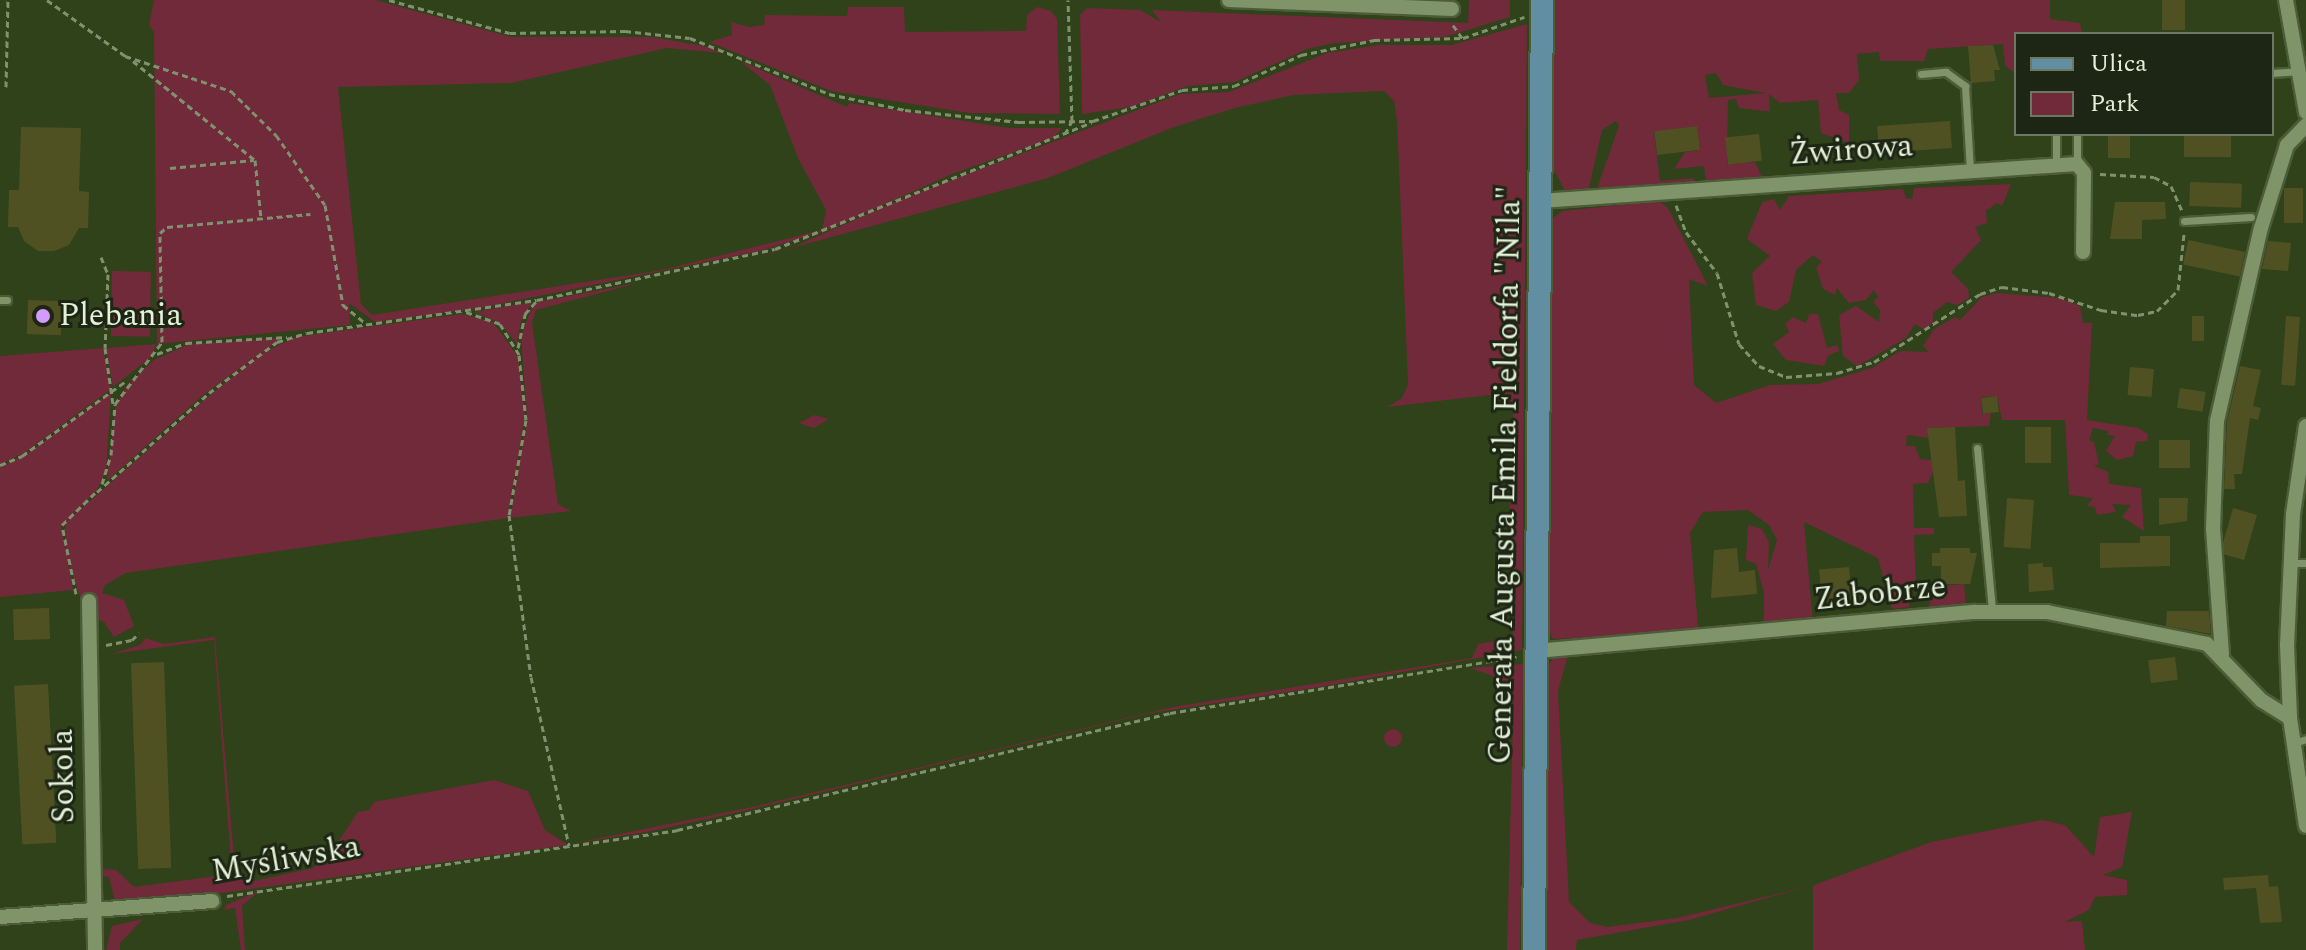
<!DOCTYPE html>
<meta charset="utf-8">
<style>
body{margin:0}
#map{position:relative;width:2306px;height:950px;overflow:hidden;background:#2f4219;font-family:Spectral,serif}
div>[style]{position:absolute}
[style*='--x']{left:calc(var(--x)*1px);top:calc(var(--y)*1px);width:calc(var(--w)*1px);rotate:calc(var(--a)*1deg)}
.green>*{inset:0;background:#702a39;transform-origin:0 0}
.round{border-radius:50%}
.building>*{inset:0;background:#505122;transform-origin:0 0}
.path>*{height:3px;margin-top:-1.5px;transform-origin:0;background:repeating-linear-gradient(90deg,#80916f 0 6px,transparent 0 10px)}
.roads{filter:drop-shadow(2px 0 #4c5c38) drop-shadow(-2px 0 #4c5c38) drop-shadow(0 2px #4c5c38) drop-shadow(0 -2px #4c5c38)}
.lane>*{height:7px;margin:-3.5px;padding:0 3.5px;transform-origin:3.5px;border-radius:3.5px;background:#7f9569}
.street>*{height:14px;margin:-7px;padding:0 7px;transform-origin:7px;border-radius:7px;background:#7f9569}
.primary>*{height:22px;margin:-11px;padding:0 11px;transform-origin:11px;border-radius:11px;background:#628ea1}
.dots>*{width:22px;height:22px;translate:-50% -50%;box-sizing:border-box;border:4px solid #1d2514;border-radius:50%}
span{translate:-50% -50%;white-space:nowrap;text-align:center;line-height:1.15;-webkit-text-stroke:6px #1d2514;paint-order:stroke}
.street-label{font-size:32px;color:#e4f1d9}
.poi-label{font-size:32px;color:#e4f1d9}
.left{translate:0 -50%;text-align:left}
.legend{position:absolute;left:2014px;top:32px;width:260px;height:104px;box-sizing:border-box;background:#1d2514;border:2px solid #6d7763;margin:0;padding:10px 14px;list-style:none;font-size:24px;color:#e4f1d9}
.legend li{display:flex;align-items:center;gap:16px;height:40px}
.legend b{width:40px;border:2px solid #6d7763}
</style>
<div id="map">
<div class="green">
<i style="clip-path:polygon(154px 0,375px 0,511px 37px,651px 37px,704px 46px,722px 53px,667px 48px,511px 83px,338px 87px,361px 304px,372px 315px,662px 270px,822px 230px,826px 210px,798px 158px,770px 85px,740px 61px,847px 107px,849px 103px,1009px 128px,1062px 128px,1053px 138px,952px 174px,827px 230px,760px 251px,480px 308px,375px 322px,349px 303px,350px 325px,157px 344px,150px 358px,113px 387px,106px 348px,157px 344px,154px 32px,149px 25px)"></i>
<i style="clip-path:polygon(1469px 0,1510px 0,1510px 17px,1445px 37px,1334px 43px,1307px 49px,1235px 82px,1188px 86px,1131px 107px,1082px 114px,1080px 15px,1087px 8px,1140px 10px,1161px 22px,1152px 10px,1468px 23px)"></i>
<i style="clip-path:polygon(evenodd,1553px 0,2050px 0,2050px 19px,2080px 23px,2082px 34px,2016px 34px,2015px 73px,2005px 66px,2003px 44px,1928px 49px,1924px 61px,1880px 61px,1879px 52px,1857px 54px,1859px 80px,1849px 93px,1836px 93px,1839px 110px,1849px 115px,1849px 143px,1821px 133px,1818px 100px,1780px 103px,1769px 94px,1770px 111px,1764px 111px,1739px 108px,1736px 99px,1728px 100px,1727px 164px,1755px 162px,1763px 179px,1706px 183px,1704px 166px,1674px 169px,1685px 152px,1700px 150px,1697px 126px,1654px 132px,1660px 181px,1694px 178px,1695px 184px,1595px 194px,1619px 126px,1616px 121px,1602px 130px,1588px 192px,1566px 193px,1552px 166px,1553px 0,1716px 73px,1723px 85px,1766px 93px,1709px 98px,1705px 75px,1716px 73px)"></i>
<i style="clip-path:polygon(848px 7px,904px 7px,905px 32px,1026px 31px,1027px 15px,1037px 7px,1051px 11px,1057px 19px,1060px 114px,969px 113px,831px 91px,709px 42px,732px 35px,731px 22px,749px 27px,764px 25px,765px 15px,847px 16px)"></i>
<i style="clip-path:polygon(1527px 24px,1522px 650px,1320px 687px,1151px 713px,744px 811px,647px 832px,570px 844px,757px 806px,1173px 707px,1472px 658px,1478px 644px,1513px 638px,1509px 539px,1513px 410px,1490px 395px,1387px 407px,1402px 398px,1408px 384px,1397px 120px,1394px 101px,1384px 91px,1293px 95px,1235px 108px,1174px 127px,1048px 178px,736px 263px,793px 247px,909px 196px,1180px 94px,1229px 92px,1327px 53px,1378px 45px,1452px 45px)"></i>
<i style="clip-path:polygon(2011px 184px,2002px 206px,1997px 203px,1986px 211px,1987px 223px,1975px 227px,1981px 240px,1951px 272px,1968px 289px,1969px 298px,1957px 305px,1947px 302px,1933px 313px,1933px 323px,1923px 329px,1915px 324px,1906px 338px,1870px 359px,1857px 366px,1843px 356px,1839px 315px,1856px 306px,1879px 322px,1880px 310px,1873px 302px,1878px 297px,1874px 290px,1866px 300px,1849px 303px,1837px 288px,1835px 295px,1823px 289px,1816px 267px,1822px 262px,1813px 255px,1796px 270px,1789px 302px,1776px 311px,1756px 305px,1752px 273px,1770px 256px,1747px 239px,1762px 202px,1774px 199px,1780px 210px,1789px 196px,1903px 189px,1906px 198px,1912px 199px,1914px 188px)"></i>
<i style="clip-path:polygon(1659px 201px,1668px 208px,1708px 286px,1689px 279px,1694px 385px,1716px 403px,1770px 385px,1818px 384px,1872px 368px,1900px 351px,1929px 352px,1923px 346px,1934px 329px,1955px 317px,1960px 320px,1982px 297px,1997px 293px,2059px 298px,2080px 306px,2083px 323px,2092px 323px,2087px 420px,2138px 428px,2148px 434px,2147px 441px,2136px 442px,2133px 456px,2117px 460px,2106px 451px,2115px 436px,2107px 435px,2108px 431px,2093px 428px,2089px 440px,2094px 442px,2099px 464px,2094px 466px,2108px 472px,2109px 484px,2141px 488px,2144px 531px,2122px 517px,2131px 505px,2112px 504px,2116px 512px,2097px 515px,2095px 507px,2087px 506px,2093px 498px,2069px 495px,2065px 420px,2002px 420px,1997px 396px,1981px 397px,1982px 414px,1991px 413px,1989px 426px,1928px 428px,1928px 438px,1907px 435px,1906px 446px,1915px 446px,1920px 459px,1938px 461px,1928px 483px,1913px 484px,1914px 528px,1934px 528px,1934px 534px,1914px 535px,1916px 585px,1910px 586px,1909px 607px,1892px 609px,1878px 558px,1804px 522px,1813px 623px,1764px 628px,1764px 593px,1756px 564px,1746px 560px,1748px 525px,1762px 529px,1769px 542px,1768px 570px,1777px 540px,1769px 525px,1748px 510px,1703px 512px,1690px 533px,1698px 626px,1706px 633px,1553px 639px,1549px 632px,1552px 219px,1562px 211px)"></i>
<i style="left:112px;top:271px;width:39px;height:65px;rotate:1deg"></i>
<i style="clip-path:polygon(642px 282px,536px 310px,532px 323px,558px 504px,571px 511px,510px 518px,527px 419px,521px 336px,531px 309px,538px 302px)"></i>
<i style="clip-path:polygon(532px 302px,521px 321px,517px 344px,500px 323px,474px 312px)"></i>
<i style="clip-path:polygon(461px 314px,493px 322px,518px 357px,525px 415px,508px 518px,126px 573px,105px 585px,102px 593px,124px 600px,134px 626px,114px 637px,104px 622px,92px 617px,91px 601px,81px 600px,66px 554px,65px 523px,209px 396px,262px 353px,296px 337px)"></i>
<i style="clip-path:polygon(1809px 314px,1818px 314px,1827px 348px,1837px 345px,1839px 351px,1828px 356px,1824px 366px,1786px 360px,1773px 344px,1789px 332px,1785px 324px,1793px 317px,1806px 323px)"></i>
<i style="clip-path:polygon(282px 338px,202px 396px,107px 481px,115px 407px,127px 385px,154px 360px,189px 344px)"></i>
<i style="clip-path:polygon(103px 348px,111px 389px,24px 453px,0 464px,0 356px)"></i>
<i style="clip-path:polygon(111px 392px,106px 472px,97px 490px,61px 527px,73px 590px,0 597px,0 467px,31px 451px)"></i>
<i style="clip-path:polygon(814px 415px,829px 419px,814px 428px,799px 423px)"></i>
<i style="left:1964px;top:584px;width:23px;height:36px;rotate:85deg"></i>
<i style="clip-path:polygon(215px 637px,235px 870px,241px 879px,254px 881px,313px 868px,330px 854px,358px 812px,369px 810px,374px 802px,494px 780px,528px 791px,545px 830px,568px 845px,207px 895px,115px 901px,109px 877px,100px 876px,102px 869px,116px 870px,134px 887px,232px 874px,214px 640px,111px 654px,140px 645px,146px 638px,163px 644px)"></i>
<i style="clip-path:polygon(1568px 655px,1558px 691px,1569px 902px,1590px 923px,1607px 927px,1677px 918px,1814px 885px,1931px 842px,2042px 820px,2065px 825px,2094px 857px,2100px 817px,2132px 812px,2122px 867px,2103px 875px,2127px 880px,2127px 895px,2095px 897px,2089px 910px,2065px 922px,2082px 921px,2085px 950px,1813px 950px,1813px 885px,1689px 920px,1577px 940px,1576px 950px,1543px 950px,1546px 669px,1553px 658px)"></i>
<i style="clip-path:polygon(1523px 664px,1520px 950px,1507px 950px,1513px 719px,1493px 676px,1470px 668px)"></i>
<i class="round" style="left:1384px;top:729px;width:18px;height:18px"></i>
<i style="clip-path:polygon(259px 891px,242px 906px,245px 950px,241px 950px,235px 908px,224px 910px,226px 905px)"></i>
<i style="clip-path:polygon(143px 919px,120px 943px,120px 950px,106px 950px,112px 926px)"></i>
</div>
<div class="building">
<i style="left:2162px;top:0;width:23px;height:30px"></i>
<i style="clip-path:polygon(1993px 45px,2000px 70px,1994px 70px,1995px 81px,1971px 83px,1968px 46px)"></i>
<i style="left:1950px;top:121px;width:27px;height:73px;rotate:86deg"></i>
<i style="left:1697px;top:126px;width:24px;height:43px;rotate:83deg"></i>
<i style="clip-path:polygon(21px 127px,81px 128px,79px 191px,89px 192px,88px 228px,79px 228px,69px 245px,54px 251px,38px 251px,24px 241px,18px 227px,8px 227px,9px 190px,19px 190px)"></i>
<i style="left:1759px;top:134px;width:27px;height:34px;rotate:84deg"></i>
<i style="left:2108px;top:134px;width:22px;height:24px"></i>
<i style="left:2184px;top:134px;width:47px;height:23px"></i>
<i style="left:2190px;top:182px;width:52px;height:24px;rotate:2deg"></i>
<i style="left:2284px;top:188px;width:19px;height:35px"></i>
<i style="clip-path:polygon(2115px 202px,2165px 202px,2166px 219px,2142px 220px,2142px 239px,2110px 239px)"></i>
<i style="clip-path:polygon(2268px 241px,2291px 243px,2288px 271px,2262px 269px)"></i>
<i style="left:2245px;top:252px;width:25px;height:58px;rotate:102deg"></i>
<i style="left:28px;top:300px;width:34px;height:34px;rotate:2deg"></i>
<i style="left:2192px;top:316px;width:12px;height:25px"></i>
<i style="left:2286px;top:316px;width:14px;height:69px;rotate:4deg"></i>
<i style="clip-path:polygon(2240px 366px,2261px 370px,2253px 406px,2261px 408px,2258px 420px,2250px 418px,2242px 474px,2234px 474px,2235px 489px,2224px 489px,2227px 422px)"></i>
<i style="left:2130px;top:367px;width:24px;height:28px;rotate:5deg"></i>
<i style="left:2180px;top:388px;width:26px;height:20px;rotate:9deg"></i>
<i style="left:1997px;top:396px;width:16px;height:16px;rotate:83deg"></i>
<i style="clip-path:polygon(1955px 427px,1958px 481px,1965px 480px,1967px 516px,1939px 517px,1927px 428px)"></i>
<i style="left:2051px;top:427px;width:36px;height:26px;rotate:90deg"></i>
<i style="left:2159px;top:440px;width:31px;height:28px"></i>
<i style="left:2007px;top:498px;width:27px;height:49px;rotate:4deg"></i>
<i style="clip-path:polygon(2159px 498px,2188px 498px,2187px 521px,2159px 525px)"></i>
<i style="left:2233px;top:508px;width:25px;height:47px;rotate:16deg"></i>
<i style="clip-path:polygon(2140px 536px,2170px 536px,2170px 566px,2100px 568px,2100px 543px,2140px 543px)"></i>
<i style="clip-path:polygon(1737px 548px,1739px 572px,1755px 570px,1757px 594px,1711px 598px,1714px 550px)"></i>
<i style="clip-path:polygon(1940px 548px,1970px 548px,1970px 553px,1977px 553px,1970px 584px,1941px 584px,1941px 566px,1932px 566px,1932px 553px,1940px 553px)"></i>
<i style="clip-path:polygon(2043px 563px,2043px 567px,2052px 567px,2054px 590px,2029px 592px,2028px 564px)"></i>
<i style="left:1849px;top:567px;width:33px;height:30px;rotate:85deg"></i>
<i style="left:49px;top:608px;width:31px;height:36px;rotate:88deg"></i>
<i style="clip-path:polygon(2167px 611px,2209px 611px,2211px 634px,2166px 626px)"></i>
<i style="left:2175px;top:657px;width:23px;height:27px;rotate:83deg"></i>
<i style="left:164px;top:662px;width:206px;height:33px;rotate:88deg"></i>
<i style="left:48px;top:684px;width:159px;height:34px;rotate:87deg"></i>
<i style="clip-path:polygon(2268px 875px,2269px 887px,2278px 886px,2282px 922px,2260px 923px,2256px 888px,2224px 890px,2223px 878px)"></i>
</div>
<div class="path">
<i style="--x:47;--y:0;--w:98;--a:35.5"></i>
<i style="--x:389;--y:0;--w:125;--a:15.3"></i>
<i style="--x:510;--y:33;--w:115;--a:-1"></i>
<i style="--x:625;--y:31;--w:65;--a:6.1"></i>
<i style="--x:690;--y:38;--w:150;--a:21.9"></i>
<i style="--x:829;--y:94;--w:78;--a:11.9"></i>
<i style="--x:905;--y:110;--w:115;--a:6"></i>
<i style="--x:1019;--y:122;--w:74;--a:-0.8"></i>
<i style="--x:1093;--y:121;--w:94;--a:-19.2"></i>
<i style="--x:1182;--y:90;--w:52;--a:-4.4"></i>
<i style="--x:1234;--y:86;--w:74;--a:-24.8"></i>
<i style="--x:1301;--y:55;--w:75;--a:-11.6"></i>
<i style="--x:1374;--y:40;--w:89;--a:-1.3"></i>
<i style="--x:1463;--y:38;--w:65;--a:-19"></i>
<i style="--x:1453;--y:25;--w:16;--a:55"></i>
<i style="--x:125;--y:56;--w:112;--a:18.3"></i>
<i style="--x:231;--y:91;--w:63;--a:44.4"></i>
<i style="--x:276;--y:135;--w:85;--a:55"></i>
<i style="--x:325;--y:205;--w:102;--a:79.8"></i>
<i style="--x:343;--y:305;--w:28;--a:39"></i>
<i style="--x:133;--y:61;--w:157;--a:39.1"></i>
<i style="--x:255;--y:160;--w:58;--a:84.1"></i>
<i style="--x:6;--y:87;--w:87;--a:-88.7"></i>
<i style="--x:1065;--y:134;--w:15;--a:-62"></i>
<i style="--x:1072;--y:121;--w:121;--a:-91.9"></i>
<i style="--x:170;--y:168;--w:84;--a:-5.4"></i>
<i style="--x:2100;--y:174;--w:54;--a:3.2"></i>
<i style="--x:2154;--y:177;--w:19;--a:28"></i>
<i style="--x:2171;--y:186;--w:27;--a:66"></i>
<i style="--x:1676;--y:205;--w:29;--a:70"></i>
<i style="--x:1686;--y:232;--w:51;--a:52.9"></i>
<i style="--x:1717;--y:273;--w:74;--a:72.8"></i>
<i style="--x:1739;--y:344;--w:30;--a:48"></i>
<i style="--x:1759;--y:366;--w:29;--a:22"></i>
<i style="--x:1786;--y:377;--w:51;--a:-4.5"></i>
<i style="--x:1837;--y:373;--w:39;--a:-17"></i>
<i style="--x:1874;--y:362;--w:126;--a:-32.7"></i>
<i style="--x:1980;--y:294;--w:23;--a:-18"></i>
<i style="--x:2002;--y:287;--w:47;--a:7.3"></i>
<i style="--x:2049;--y:293;--w:55;--a:18.1"></i>
<i style="--x:2101;--y:310;--w:37;--a:8"></i>
<i style="--x:2138;--y:315;--w:19;--a:-12"></i>
<i style="--x:2157;--y:311;--w:30;--a:-45"></i>
<i style="--x:2178;--y:290;--w:56;--a:-83.9"></i>
<i style="--x:101;--y:257;--w:18;--a:68"></i>
<i style="--x:108;--y:274;--w:74;--a:92.3"></i>
<i style="--x:105;--y:348;--w:57;--a:81.9"></i>
<i style="--x:466;--y:312;--w:36;--a:19"></i>
<i style="--x:500;--y:324;--w:36;--a:58"></i>
<i style="--x:519;--y:355;--w:65;--a:83.9"></i>
<i style="--x:526;--y:420;--w:97;--a:100.1"></i>
<i style="--x:509;--y:515;--w:163;--a:82.3"></i>
<i style="--x:531;--y:677;--w:173;--a:77.3"></i>
<i style="--x:518;--y:348;--w:35;--a:-78"></i>
<i style="--x:525;--y:314;--w:18;--a:-49"></i>
<i style="--x:157;--y:354;--w:31;--a:-21"></i>
<i style="--x:186;--y:343;--w:101;--a:-3.4"></i>
<i style="--x:0;--y:465;--w:24;--a:-22"></i>
<i style="--x:22;--y:456;--w:128;--a:-35.8"></i>
<i style="--x:102;--y:484;--w:30;--a:-73"></i>
<i style="--x:111;--y:455;--w:51;--a:-85.5"></i>
<i style="--x:115;--y:404;--w:78;--a:-52.8"></i>
<i style="--x:162;--y:342;--w:109;--a:-91.1"></i>
<i style="--x:160;--y:233;--w:9;--a:-41"></i>
<i style="--x:167;--y:227;--w:144;--a:-5.2"></i>
<i style="--x:97;--y:492;--w:149;--a:-41.5"></i>
<i style="--x:209;--y:393;--w:85;--a:-36.9"></i>
<i style="--x:277;--y:342;--w:31;--a:-17"></i>
<i style="--x:307;--y:333;--w:232;--a:-8.2"></i>
<i style="--x:537;--y:300;--w:243;--a:-12.1"></i>
<i style="--x:775;--y:249;--w:341;--a:-21.8"></i>
<i style="--x:76;--y:594;--w:70;--a:-101.5"></i>
<i style="--x:62;--y:525;--w:50;--a:-44.2"></i>
<i style="--x:106;--y:645;--w:26;--a:-11"></i>
<i style="--x:132;--y:640;--w:10;--a:-45"></i>
<i style="--x:227;--y:896;--w:455;--a:-8.3"></i>
<i style="--x:677;--y:830;--w:507;--a:-13.35"></i>
<i style="--x:1170;--y:713;--w:351;--a:-9.2"></i>
</div>
<div class="roads">
<div class="lane">
<i style="--x:2272;--y:73;--w:28;--a:-4"></i>
<i style="--x:1921;--y:74;--w:25;--a:-5"></i>
<i style="--x:1946;--y:72;--w:24;--a:36"></i>
<i style="--x:1965;--y:86;--w:84;--a:86.6"></i>
<i style="--x:2056;--y:134;--w:31;--a:90"></i>
<i style="--x:2077;--y:164;--w:30;--a:-90"></i>
<i style="--x:2184;--y:221;--w:67;--a:-3.4"></i>
<i style="--x:0;--y:300;--w:7;--a:0"></i>
<i style="--x:1977;--y:448;--w:164;--a:84.7"></i>
<i style="--x:2290;--y:563;--w:16;--a:0"></i>
<i style="--x:2294;--y:743;--w:13;--a:-18"></i>
</div>
<div class="street">
<i style="--x:1229;--y:0;--w:223;--a:2.3"></i>
<i style="--x:2286;--y:0;--w:114;--a:79.9"></i>
<i style="--x:1540;--y:201;--w:538;--a:-3.94"></i>
<i style="--x:2077;--y:164;--w:11;--a:52"></i>
<i style="--x:2084;--y:173;--w:79;--a:90.7"></i>
<i style="--x:2306;--y:426;--w:89;--a:98.4"></i>
<i style="--x:2293;--y:514;--w:131;--a:92.6"></i>
<i style="--x:2287;--y:645;--w:73;--a:87.6"></i>
<i style="--x:2290;--y:718;--w:109;--a:81.6"></i>
<i style="--x:89;--y:601;--w:349;--a:89"></i>
<i style="--x:1536;--y:651;--w:441;--a:-5.1"></i>
<i style="--x:1975;--y:612;--w:72;--a:0"></i>
<i style="--x:2047;--y:612;--w:163;--a:11.3"></i>
<i style="--x:2207;--y:644;--w:78;--a:46"></i>
<i style="--x:2261;--y:700;--w:34;--a:32"></i>
<i style="--x:2222;--y:654;--w:125;--a:-94.1"></i>
<i style="--x:2213;--y:529;--w:108;--a:-87.9"></i>
<i style="--x:2217;--y:421;--w:198;--a:-77.2"></i>
<i style="--x:2261;--y:228;--w:87;--a:-72.6"></i>
<i style="--x:2287;--y:145;--w:28;--a:-46"></i>
<i style="--x:0;--y:917;--w:213;--a:-4.3"></i>
</div>
<div class="primary">
<i style="--x:1534;--y:950;--w:950;--a:-89.52"></i>
</div>
</div>
<div class="dots">
<i style="left:43px;top:316px;background:#d39cfc"></i>
</div>
<div class="street-label">
<span style="left:1851px;top:151px;rotate:-4deg">Żwirowa</span>
<span style="left:1506px;top:475px;rotate:-89deg">Generała Augusta Emila Fieldorfa "Nila"</span>
<span style="left:1880px;top:594px;rotate:-6deg">Zabobrze</span>
<span style="left:64px;top:776px;rotate:-91deg">Sokola</span>
<span style="left:286px;top:860px;rotate:-10deg">Myśliwska</span>
</div>
<div class="poi-label">
<span class="left" style="left:59px;top:316px">Plebania</span>
</div>
<ul class="legend">
<li><b style="height:10px;background:#628ea1"></b>Ulica</li>
<li><b style="height:22px;background:#702a39"></b>Park</li>
</ul>
</div>
